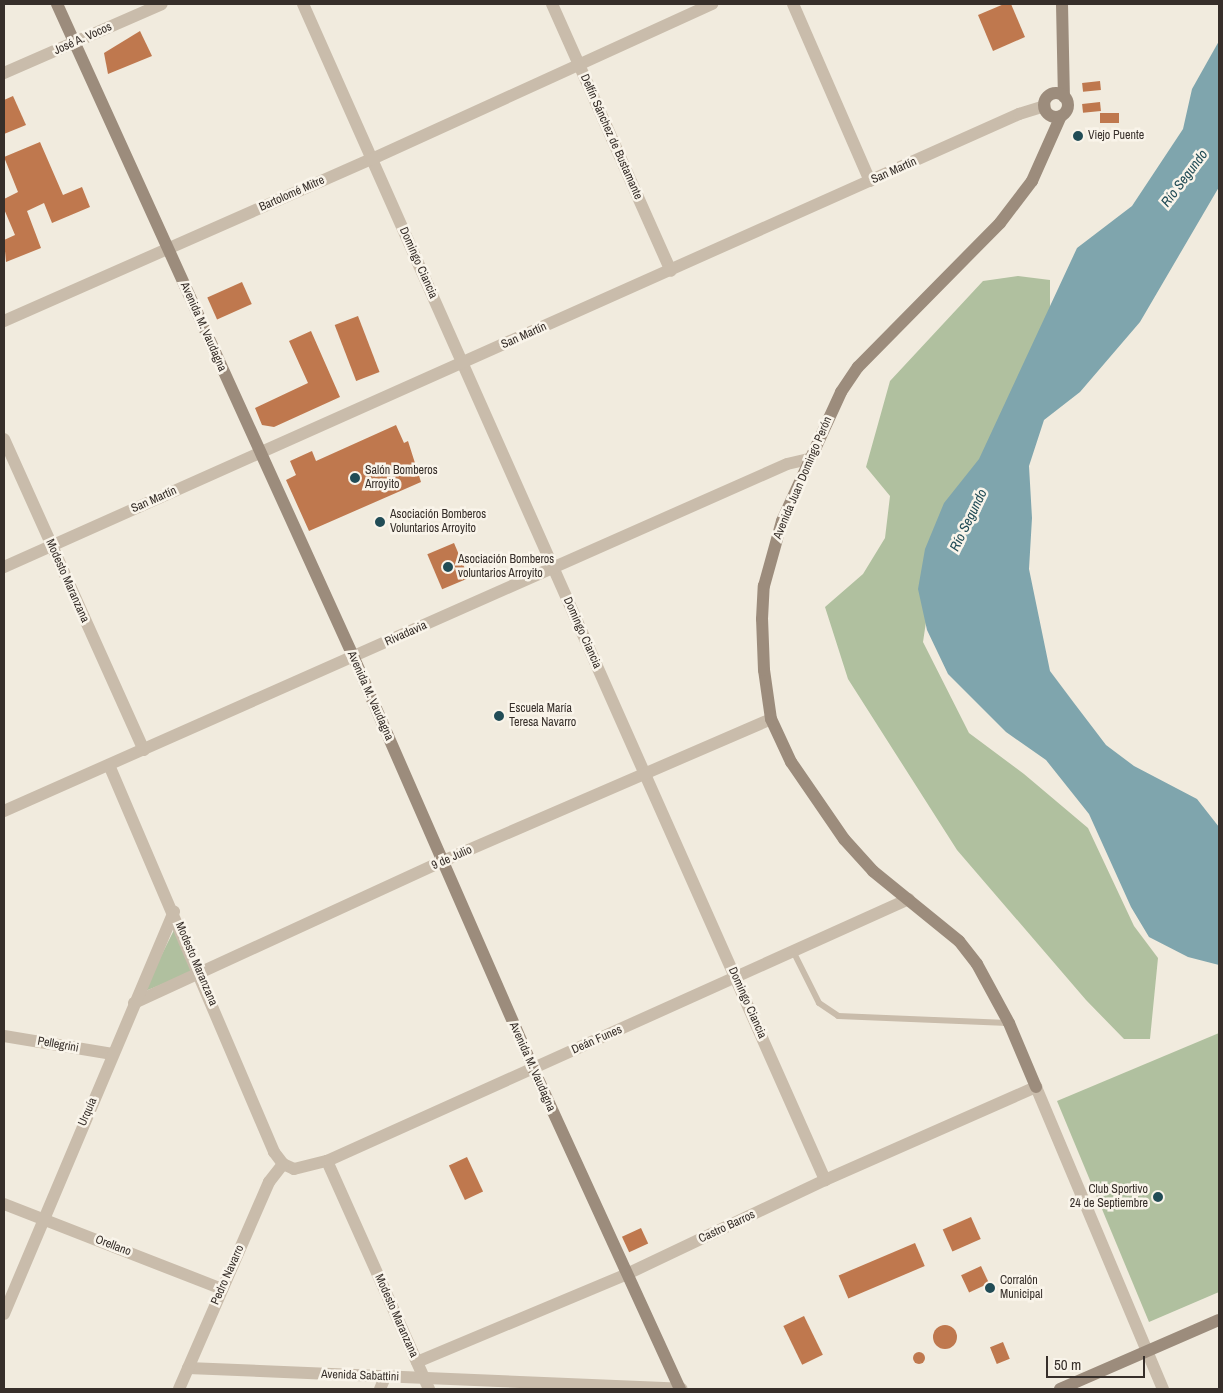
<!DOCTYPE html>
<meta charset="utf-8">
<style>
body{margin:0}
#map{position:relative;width:1223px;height:1393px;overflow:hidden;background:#f1ebde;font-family:"Archivo Narrow",sans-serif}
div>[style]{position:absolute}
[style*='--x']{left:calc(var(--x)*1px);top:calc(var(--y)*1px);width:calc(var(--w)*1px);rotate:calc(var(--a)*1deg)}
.green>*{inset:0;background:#b0c09f}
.water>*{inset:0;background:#7fa5ad}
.building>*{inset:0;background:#bf784e;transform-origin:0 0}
.round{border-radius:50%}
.service>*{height:6px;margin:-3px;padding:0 3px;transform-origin:3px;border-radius:3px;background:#c9bcab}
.minor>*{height:12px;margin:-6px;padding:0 6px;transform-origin:6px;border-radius:6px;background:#c9bcab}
.secondary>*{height:12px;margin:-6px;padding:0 6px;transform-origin:6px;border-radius:6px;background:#9c8c7c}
.secondary>.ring{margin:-6px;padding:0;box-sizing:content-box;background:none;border:12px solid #9c8c7c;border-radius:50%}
.dots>*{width:14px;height:14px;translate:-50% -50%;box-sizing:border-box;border:2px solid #f9f4ea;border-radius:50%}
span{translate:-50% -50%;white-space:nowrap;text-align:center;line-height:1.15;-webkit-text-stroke:5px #f9f4ea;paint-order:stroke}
.street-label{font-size:12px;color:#372f2a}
.poi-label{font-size:12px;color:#372f2a}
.left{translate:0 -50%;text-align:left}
.right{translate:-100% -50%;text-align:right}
.water-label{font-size:14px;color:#214c56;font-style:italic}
.frame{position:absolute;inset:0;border:5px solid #372f2a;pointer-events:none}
.scale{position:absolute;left:1046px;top:1356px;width:99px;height:22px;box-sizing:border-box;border:2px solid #372f2a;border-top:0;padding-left:6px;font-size:15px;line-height:18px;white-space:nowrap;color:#372f2a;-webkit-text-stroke:4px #f9f4ea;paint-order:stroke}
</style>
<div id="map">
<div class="green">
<i style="clip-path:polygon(1018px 276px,1050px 280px,1050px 334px,935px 562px,923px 642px,969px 733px,1024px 774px,1088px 828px,1134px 926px,1158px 958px,1150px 1039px,1124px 1039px,1086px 1000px,957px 850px,848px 679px,825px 607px,863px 574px,885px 538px,890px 496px,866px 467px,890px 381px,983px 281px)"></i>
<i style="clip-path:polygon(174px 930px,192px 972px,143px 992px)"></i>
<i style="clip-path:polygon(1219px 1033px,1219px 1292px,1149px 1322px,1057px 1101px)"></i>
</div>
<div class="water">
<i style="clip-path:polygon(1219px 41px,1219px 187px,1140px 322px,1080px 392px,1044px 420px,1029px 466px,1032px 518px,1029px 569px,1050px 671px,1074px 703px,1106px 745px,1134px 766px,1197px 799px,1219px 827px,1219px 965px,1188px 957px,1149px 937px,1131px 907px,1089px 814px,1046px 760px,1006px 732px,948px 674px,927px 630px,918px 589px,925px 549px,944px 503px,979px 459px,1077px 248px,1132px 206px,1183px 129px,1192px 89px)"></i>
</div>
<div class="building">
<i style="clip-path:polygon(1004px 4px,1011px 4px,1025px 37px,993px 51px,978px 15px)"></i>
<i style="clip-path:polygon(140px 31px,152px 56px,108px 74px,104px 53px)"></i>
<i style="left:1100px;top:81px;width:9px;height:18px;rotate:84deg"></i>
<i style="clip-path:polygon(13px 96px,26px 125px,4px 134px,4px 100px)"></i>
<i style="left:1100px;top:102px;width:9px;height:18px;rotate:84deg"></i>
<i style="left:1119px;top:113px;width:10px;height:19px;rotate:90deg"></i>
<i style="clip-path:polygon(40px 142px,63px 195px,82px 187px,90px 207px,52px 223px,44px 203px,27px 211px,41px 248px,6px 262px,4px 240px,15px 235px,4px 209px,4px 199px,18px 192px,4px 157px)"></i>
<i style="left:242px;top:282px;width:24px;height:38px;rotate:66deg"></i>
<i style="left:358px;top:316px;width:60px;height:25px;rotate:69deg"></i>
<i style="clip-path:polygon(311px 331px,340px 397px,274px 427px,262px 425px,255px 408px,308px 383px,289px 341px)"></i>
<i style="clip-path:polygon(396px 425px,404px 443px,408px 441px,421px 482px,309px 531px,286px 480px,296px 475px,290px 461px,312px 451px,316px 461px)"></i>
<i style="left:454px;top:543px;width:38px;height:29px;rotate:67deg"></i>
<i style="left:467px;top:1157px;width:38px;height:20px;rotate:65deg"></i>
<i style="left:971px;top:1217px;width:24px;height:31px;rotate:66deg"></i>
<i style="left:641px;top:1228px;width:17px;height:21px;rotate:65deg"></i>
<i style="left:915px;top:1243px;width:25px;height:83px;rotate:67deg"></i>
<i style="left:981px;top:1266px;width:19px;height:22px;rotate:65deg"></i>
<i style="left:804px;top:1316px;width:43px;height:23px;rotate:64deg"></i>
<i class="round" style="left:933px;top:1325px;width:24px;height:24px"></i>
<i style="left:1003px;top:1342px;width:18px;height:14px;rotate:68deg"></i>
<i class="round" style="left:913px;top:1352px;width:12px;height:12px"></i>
</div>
<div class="service">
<i style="--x:793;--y:951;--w:58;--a:63.4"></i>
<i style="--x:819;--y:1003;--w:23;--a:34"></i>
<i style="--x:838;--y:1016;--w:170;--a:2.4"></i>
</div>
<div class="minor">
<i style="--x:303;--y:4;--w:1287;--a:66.06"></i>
<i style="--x:552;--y:4;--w:292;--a:66"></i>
<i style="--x:793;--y:4;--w:193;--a:66.5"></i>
<i style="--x:4;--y:73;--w:172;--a:-23.6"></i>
<i style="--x:4;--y:321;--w:402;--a:-23.8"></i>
<i style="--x:372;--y:159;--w:374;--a:-24.5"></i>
<i style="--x:4;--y:439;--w:341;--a:65.8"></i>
<i style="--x:4;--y:567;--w:1112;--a:-24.05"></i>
<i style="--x:1019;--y:114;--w:27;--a:-17"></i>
<i style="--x:109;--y:765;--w:421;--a:66.9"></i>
<i style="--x:274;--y:1152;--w:15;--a:53"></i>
<i style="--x:283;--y:1164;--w:12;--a:24"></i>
<i style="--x:294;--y:1169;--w:34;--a:-14"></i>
<i style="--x:327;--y:1161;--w:638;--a:-24.24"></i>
<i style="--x:4;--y:811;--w:856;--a:-23.9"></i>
<i style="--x:787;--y:464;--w:23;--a:-13"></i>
<i style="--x:134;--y:1003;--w:340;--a:-24.7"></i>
<i style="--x:443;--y:861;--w:357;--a:-23.4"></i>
<i style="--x:4;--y:1036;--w:110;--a:9.4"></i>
<i style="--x:327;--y:1161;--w:250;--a:65.9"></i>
<i style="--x:4;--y:1204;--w:234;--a:21.3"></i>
<i style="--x:4;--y:1314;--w:437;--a:-67.1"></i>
<i style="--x:417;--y:1362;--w:228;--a:-22.7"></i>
<i style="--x:627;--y:1274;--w:219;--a:-25.4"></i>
<i style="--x:825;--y:1180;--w:231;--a:-23.8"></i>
<i style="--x:1036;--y:1087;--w:328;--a:67.2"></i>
<i style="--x:188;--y:1368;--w:494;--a:2.4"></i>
<i style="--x:179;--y:1389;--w:226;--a:-66.5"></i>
<i style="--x:269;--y:1182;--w:23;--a:-52"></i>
<i style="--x:380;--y:1389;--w:13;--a:-67"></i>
</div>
<div class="secondary">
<i style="--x:57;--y:4;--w:718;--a:65.58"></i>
<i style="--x:354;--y:658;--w:447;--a:66.4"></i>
<i style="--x:533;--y:1068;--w:353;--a:65.4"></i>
<i style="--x:1062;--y:4;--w:93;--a:88.8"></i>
<i class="ring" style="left:1044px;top:93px;width:12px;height:12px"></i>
<i style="--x:1036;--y:1087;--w:69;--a:-112.9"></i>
<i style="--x:1009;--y:1023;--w:67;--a:-118.5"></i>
<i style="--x:977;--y:964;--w:29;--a:-128"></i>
<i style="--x:959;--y:941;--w:111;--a:-140.9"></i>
<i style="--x:873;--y:871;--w:43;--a:-132.2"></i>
<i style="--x:844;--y:839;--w:93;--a:-124.5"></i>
<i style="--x:791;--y:762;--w:47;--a:-114.9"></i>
<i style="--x:771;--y:719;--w:49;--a:-98.1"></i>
<i style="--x:764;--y:670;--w:51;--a:-92.2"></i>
<i style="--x:762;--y:619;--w:33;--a:-87"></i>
<i style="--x:764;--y:586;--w:67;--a:-74.5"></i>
<i style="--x:782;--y:521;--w:142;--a:-65.4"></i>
<i style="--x:841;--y:392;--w:30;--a:-56"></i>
<i style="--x:858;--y:367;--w:202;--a:-45.4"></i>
<i style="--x:1000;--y:223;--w:53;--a:-52.7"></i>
<i style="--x:1032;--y:181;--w:71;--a:-66"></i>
<i style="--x:1060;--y:1389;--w:173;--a:-23.5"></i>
</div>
<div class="dots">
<i style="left:1078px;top:136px;background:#214c56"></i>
<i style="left:355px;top:478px;background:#214c56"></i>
<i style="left:380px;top:522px;background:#214c56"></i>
<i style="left:448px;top:567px;background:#214c56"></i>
<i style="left:499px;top:716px;background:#214c56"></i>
<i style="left:1158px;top:1197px;background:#214c56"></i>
<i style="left:990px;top:1288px;background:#214c56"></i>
</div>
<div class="street-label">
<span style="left:83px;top:39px;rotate:-24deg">José A. Vocos</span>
<span style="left:611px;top:137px;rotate:66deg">Delfín Sánchez de Bustamante</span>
<span style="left:894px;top:171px;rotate:-24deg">San Martín</span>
<span style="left:292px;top:194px;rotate:-24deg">Bartolomé Mitre</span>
<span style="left:418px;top:263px;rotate:66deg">Domingo Ciancia</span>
<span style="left:203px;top:327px;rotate:66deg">Avenida M. Vaudagna</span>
<span style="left:524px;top:336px;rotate:-24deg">San Martín</span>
<span style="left:803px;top:478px;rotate:-67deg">Avenida Juan Domingo Perón</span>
<span style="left:154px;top:500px;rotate:-24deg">San Martín</span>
<span style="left:67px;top:581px;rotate:66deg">Modesto Maranzana</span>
<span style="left:582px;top:633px;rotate:66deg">Domingo Ciancia</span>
<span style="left:406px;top:634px;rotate:-24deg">Rivadavia</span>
<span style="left:370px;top:696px;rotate:66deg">Avenida M. Vaudagna</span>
<span style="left:452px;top:858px;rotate:-24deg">9 de Julio</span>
<span style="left:196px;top:964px;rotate:67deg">Modesto Maranzana</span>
<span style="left:747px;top:1003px;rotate:66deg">Domingo Ciancia</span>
<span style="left:597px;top:1040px;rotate:-24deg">Deán Funes</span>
<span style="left:58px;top:1045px;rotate:10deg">Pellegrini</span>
<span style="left:532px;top:1067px;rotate:66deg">Avenida M. Vaudagna</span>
<span style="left:88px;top:1112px;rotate:-67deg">Urquía</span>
<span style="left:727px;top:1227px;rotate:-25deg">Castro Barros</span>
<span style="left:113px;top:1246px;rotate:21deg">Orellano</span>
<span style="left:228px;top:1275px;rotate:-66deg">Pedro Navarro</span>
<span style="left:396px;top:1316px;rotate:66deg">Modesto Maranzana</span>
<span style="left:360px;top:1376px;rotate:2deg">Avenida Sabattini</span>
</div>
<div class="poi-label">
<span class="left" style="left:1088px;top:136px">Viejo Puente</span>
<span class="left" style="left:365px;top:478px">Salón Bomberos<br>Arroyito</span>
<span class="left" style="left:390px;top:522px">Asociación Bomberos<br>Voluntarios Arroyito</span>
<span class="left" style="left:458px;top:567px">Asociación Bomberos<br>voluntarios Arroyito</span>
<span class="left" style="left:509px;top:716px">Escuela María<br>Teresa Navarro</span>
<span class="right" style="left:1148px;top:1197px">Club Sportivo<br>24 de Septiembre</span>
<span class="left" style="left:1000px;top:1288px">Corralón<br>Municipal</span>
</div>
<div class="water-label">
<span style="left:1184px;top:178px;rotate:-53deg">Río Segundo</span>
<span style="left:968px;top:520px;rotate:-64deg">Río Segundo</span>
</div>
<div class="frame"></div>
<div class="scale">50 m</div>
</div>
